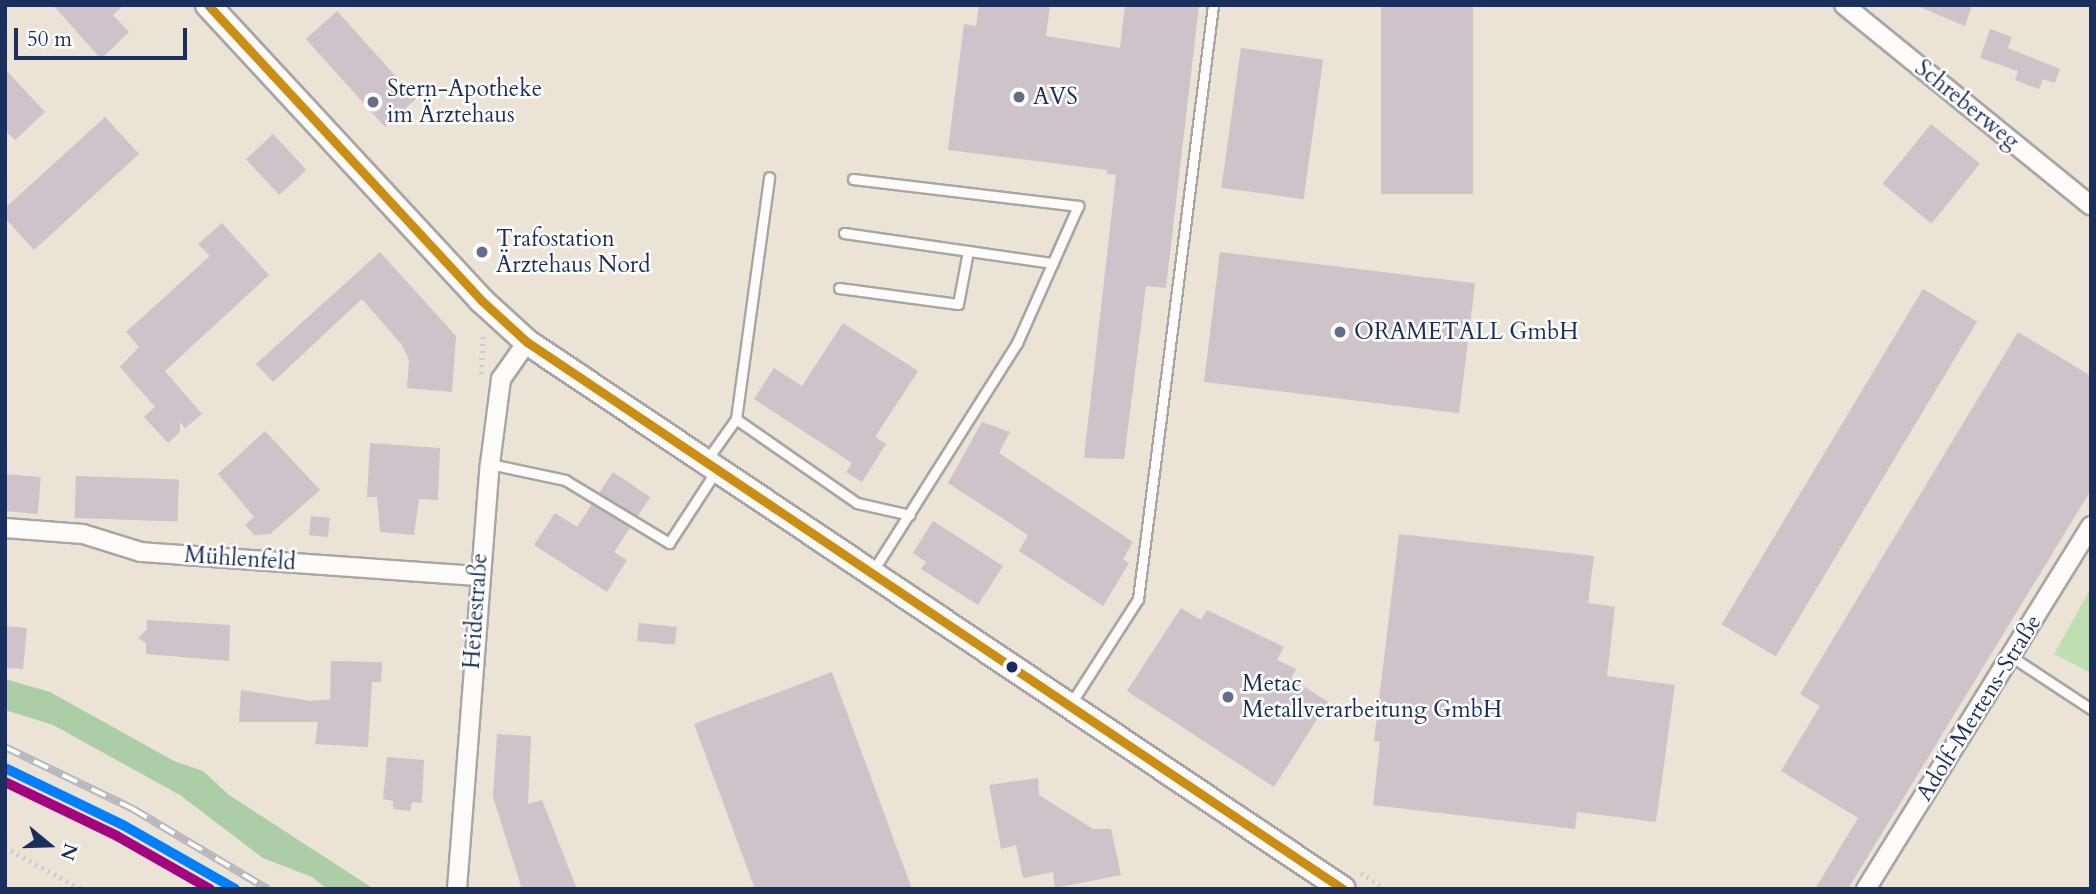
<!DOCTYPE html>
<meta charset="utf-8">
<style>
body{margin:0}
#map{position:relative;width:2096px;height:894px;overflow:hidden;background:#ebe3d6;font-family:Cardo,serif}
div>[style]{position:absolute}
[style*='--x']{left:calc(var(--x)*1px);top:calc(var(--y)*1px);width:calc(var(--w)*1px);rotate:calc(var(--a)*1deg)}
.green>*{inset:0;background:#bddfb2}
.forest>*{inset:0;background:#accea6}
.building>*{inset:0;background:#cdc3c9;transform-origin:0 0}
.path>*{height:4.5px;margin-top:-2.25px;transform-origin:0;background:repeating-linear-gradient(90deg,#cccbcc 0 2px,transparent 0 7px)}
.roads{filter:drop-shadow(2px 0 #a8a6a4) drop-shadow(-2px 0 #a8a6a4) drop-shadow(0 2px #a8a6a4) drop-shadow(0 -2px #a8a6a4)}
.lane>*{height:9px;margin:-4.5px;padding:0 4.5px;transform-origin:4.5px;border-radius:4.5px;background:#fcfbf9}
.street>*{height:18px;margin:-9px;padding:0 9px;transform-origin:9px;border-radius:9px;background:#fcfbf9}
.secondary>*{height:24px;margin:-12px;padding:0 12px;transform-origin:12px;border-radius:12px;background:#fcfbf9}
.rail>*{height:8px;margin-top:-4px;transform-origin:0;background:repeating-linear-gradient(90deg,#fff 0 16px,#b6b8bb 0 32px);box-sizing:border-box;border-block:2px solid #b6b8bb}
.bus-1>*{height:9px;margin:-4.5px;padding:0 4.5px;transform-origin:4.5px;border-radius:4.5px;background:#cb8e13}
.rail-1>*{height:10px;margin:-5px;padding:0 5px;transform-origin:5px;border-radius:5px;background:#0080ff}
.rail-2>*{height:10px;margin:-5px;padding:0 5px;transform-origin:5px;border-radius:5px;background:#a5027d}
.dots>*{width:19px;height:19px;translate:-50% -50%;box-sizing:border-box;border:4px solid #fff;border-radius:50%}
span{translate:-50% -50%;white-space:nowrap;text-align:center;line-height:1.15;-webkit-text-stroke:5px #fff;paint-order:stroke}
.poi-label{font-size:23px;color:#1b2f5e}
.left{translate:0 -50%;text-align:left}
.street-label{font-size:23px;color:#1b2f5e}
.frame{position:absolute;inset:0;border:7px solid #1b2f5e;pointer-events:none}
.north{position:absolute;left:14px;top:810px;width:70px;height:70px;-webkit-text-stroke:5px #fff;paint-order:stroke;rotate:109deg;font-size:19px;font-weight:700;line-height:28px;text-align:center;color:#1b2f5e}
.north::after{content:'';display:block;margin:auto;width:24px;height:32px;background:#1b2f5e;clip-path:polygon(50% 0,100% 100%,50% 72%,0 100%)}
.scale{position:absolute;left:14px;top:28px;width:173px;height:32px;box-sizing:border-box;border:4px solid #1b2f5e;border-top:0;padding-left:9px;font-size:21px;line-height:24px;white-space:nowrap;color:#1b2f5e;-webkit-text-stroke:5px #fff;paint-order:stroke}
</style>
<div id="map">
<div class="green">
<i style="clip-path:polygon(2091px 588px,2091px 673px,2054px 654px)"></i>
</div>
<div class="forest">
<i style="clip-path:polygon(5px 679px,50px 692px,174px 761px,203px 771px,229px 795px,374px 889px,327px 889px,312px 877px,263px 858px,180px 795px,53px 725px,5px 710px)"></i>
</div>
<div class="building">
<i style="clip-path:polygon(53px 5px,124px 5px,113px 15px,129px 32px,101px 59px)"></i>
<i style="clip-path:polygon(979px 5px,1050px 5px,1046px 36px,1120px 48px,1125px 5px,1199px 5px,1166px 288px,1146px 286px,1124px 459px,1084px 458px,1116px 175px,1107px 174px,1107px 170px,948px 150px,964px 24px,976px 26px)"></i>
<i style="left:1381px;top:5px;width:92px;height:189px"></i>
<i style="clip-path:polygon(1915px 5px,1972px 5px,1965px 26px)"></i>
<i style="left:337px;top:11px;width:118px;height:42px;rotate:48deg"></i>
<i style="clip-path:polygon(1990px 29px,2012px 37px,2008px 48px,2060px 69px,2055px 83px,2043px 79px,2039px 89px,2015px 80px,2018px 71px,1980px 58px)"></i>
<i style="left:1241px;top:48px;width:83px;height:141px;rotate:8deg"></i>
<i style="clip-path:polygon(5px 69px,45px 112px,15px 140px,5px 130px)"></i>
<i style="clip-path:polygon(105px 117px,139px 154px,34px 250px,5px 218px,5px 208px)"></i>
<i style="left:1931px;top:124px;width:63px;height:77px;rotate:39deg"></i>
<i style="left:273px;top:134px;width:49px;height:37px;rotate:47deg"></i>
<i style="clip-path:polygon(222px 223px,269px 275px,165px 371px,202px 414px,185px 428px,180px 422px,180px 432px,168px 443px,144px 417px,155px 407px,120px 367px,139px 347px,126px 332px,210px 256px,198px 244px)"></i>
<i style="clip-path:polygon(380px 252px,456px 336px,452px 392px,407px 388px,409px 360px,402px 345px,362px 299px,273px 382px,256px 364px)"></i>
<i style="left:1220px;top:252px;width:257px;height:131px;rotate:7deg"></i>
<i style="left:1923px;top:289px;width:63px;height:391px;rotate:31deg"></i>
<i style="clip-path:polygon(843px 323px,918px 371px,875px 437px,886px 444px,862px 482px,846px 472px,852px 463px,754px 399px,774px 368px,802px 386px)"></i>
<i style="clip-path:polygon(2018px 332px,2091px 376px,2091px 490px,1848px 889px,1815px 889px,1858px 818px,1781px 771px,1820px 706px,1800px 694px)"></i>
<i style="clip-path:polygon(982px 422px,1010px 432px,999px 453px,1133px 542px,1123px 559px,1129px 563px,1103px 606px,1019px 551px,1028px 535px,948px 483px)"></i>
<i style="clip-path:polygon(265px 431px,320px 490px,270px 534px,254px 535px,245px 525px,254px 517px,218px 474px)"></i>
<i style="clip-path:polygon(370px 443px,440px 448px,438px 500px,419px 499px,414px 535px,380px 532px,377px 497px,367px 497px)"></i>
<i style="left:613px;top:472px;width:45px;height:25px;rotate:34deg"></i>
<i style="left:5px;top:474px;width:36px;height:37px;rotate:5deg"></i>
<i style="left:76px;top:476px;width:103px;height:42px;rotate:2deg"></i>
<i style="clip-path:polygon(592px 504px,630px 528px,614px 552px,627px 560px,607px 592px,534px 545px,555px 513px,577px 527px)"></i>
<i style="left:311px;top:516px;width:19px;height:19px;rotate:6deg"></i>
<i style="clip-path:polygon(933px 521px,1003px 566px,978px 605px,921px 569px,926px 562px,913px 553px)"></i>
<i style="clip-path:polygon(1399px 534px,1594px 556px,1588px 603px,1615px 607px,1607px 676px,1675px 685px,1656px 822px,1577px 812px,1575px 829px,1373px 805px,1380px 742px,1374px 741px)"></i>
<i style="clip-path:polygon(1181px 608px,1201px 620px,1207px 610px,1284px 647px,1277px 660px,1296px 669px,1291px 678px,1328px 702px,1274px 787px,1127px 691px)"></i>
<i style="clip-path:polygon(147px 620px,230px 625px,229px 661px,146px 654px,146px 643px,138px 638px,147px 629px)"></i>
<i style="left:639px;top:623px;width:38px;height:18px;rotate:6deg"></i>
<i style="clip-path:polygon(5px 626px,27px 628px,23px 669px,5px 668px)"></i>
<i style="clip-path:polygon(331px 661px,382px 662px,381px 682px,372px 682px,368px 747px,315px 744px,318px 722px,239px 722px,241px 690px,311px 701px,330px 699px)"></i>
<i style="clip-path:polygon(832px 672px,912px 889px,755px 889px,694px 724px)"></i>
<i style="clip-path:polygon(497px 734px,531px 736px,528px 804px,542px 800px,577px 889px,522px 889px,493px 797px)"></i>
<i style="clip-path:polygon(387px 757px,424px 760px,422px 803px,412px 802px,410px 811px,393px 809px,393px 801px,383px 799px)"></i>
<i style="clip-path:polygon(1038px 778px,1039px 795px,1093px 829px,1111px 829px,1121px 875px,1055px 888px,1053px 872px,1023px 878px,1016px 845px,1001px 849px,989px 785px)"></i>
</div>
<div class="path">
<i style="--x:481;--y:374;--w:40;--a:-87.1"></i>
<i style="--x:5;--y:847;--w:87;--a:28.9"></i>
<i style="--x:1361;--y:873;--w:30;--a:33"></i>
</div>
<div class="roads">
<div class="lane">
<i style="--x:853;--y:179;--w:227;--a:6.8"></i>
<i style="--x:1078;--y:206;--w:150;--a:114"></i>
<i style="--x:1017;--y:343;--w:271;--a:122.3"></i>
<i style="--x:844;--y:233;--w:211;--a:8.2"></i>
<i style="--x:839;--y:288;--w:120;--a:7.7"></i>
<i style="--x:958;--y:304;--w:54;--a:-79.3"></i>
<i style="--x:736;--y:419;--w:147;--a:34.8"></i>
<i style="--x:857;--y:503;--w:54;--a:12.8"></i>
<i style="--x:706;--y:461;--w:52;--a:-54.5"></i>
<i style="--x:736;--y:419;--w:244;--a:-82.2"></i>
<i style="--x:490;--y:464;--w:77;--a:12"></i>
<i style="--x:565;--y:480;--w:122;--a:31.2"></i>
<i style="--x:669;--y:543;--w:86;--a:-56.9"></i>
<i style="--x:2012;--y:657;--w:95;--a:33.4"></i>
<i style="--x:1070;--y:705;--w:126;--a:-57.3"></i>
<i style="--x:1138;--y:599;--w:599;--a:-82.8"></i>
</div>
<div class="street">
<i style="--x:1844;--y:5;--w:318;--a:39.1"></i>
<i style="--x:5;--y:528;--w:78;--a:4.4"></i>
<i style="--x:83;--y:534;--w:61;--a:17.2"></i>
<i style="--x:141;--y:552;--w:338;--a:4.1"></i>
<i style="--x:457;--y:889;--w:426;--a:-85.6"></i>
<i style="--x:490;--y:464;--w:86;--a:-82.6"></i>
<i style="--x:501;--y:379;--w:45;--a:-54.9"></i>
<i style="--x:1866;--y:889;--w:427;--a:-58.2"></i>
</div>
<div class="secondary">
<i style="--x:208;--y:5;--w:402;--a:47.2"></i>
<i style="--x:481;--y:300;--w:62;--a:42.4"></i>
<i style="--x:527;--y:342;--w:982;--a:33.84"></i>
</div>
</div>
<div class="rail">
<i style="--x:5;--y:747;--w:142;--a:25.8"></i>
<i style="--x:133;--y:809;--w:157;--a:30.7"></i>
</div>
<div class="bus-1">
<i style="--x:208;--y:5;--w:402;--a:47.2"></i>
<i style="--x:481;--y:300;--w:62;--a:42.4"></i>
<i style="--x:527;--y:342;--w:982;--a:33.84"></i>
</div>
<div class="rail-1">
<i style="--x:5;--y:768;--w:131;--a:25.8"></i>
<i style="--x:123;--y:825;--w:129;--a:29.7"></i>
</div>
<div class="rail-2">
<i style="--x:5;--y:782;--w:124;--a:25.7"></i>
<i style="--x:117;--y:836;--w:107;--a:29.7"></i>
</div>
<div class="dots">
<i style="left:1019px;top:97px;background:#646e88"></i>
<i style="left:373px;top:102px;background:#646e88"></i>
<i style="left:482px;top:252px;background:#646e88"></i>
<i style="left:1340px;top:332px;background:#646e88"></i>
<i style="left:1012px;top:667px;background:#1b2f5e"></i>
<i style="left:1228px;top:697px;background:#646e88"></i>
</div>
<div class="poi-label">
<span class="left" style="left:387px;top:102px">Stern-Apotheke<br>im Ärztehaus</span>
<span class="left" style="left:1033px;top:97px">AVS</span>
<span class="left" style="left:496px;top:252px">Trafostation<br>Ärztehaus Nord</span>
<span class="left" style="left:1354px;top:332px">ORAMETALL GmbH</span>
<span class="left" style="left:1242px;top:697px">Metac<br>Metallverarbeitung GmbH</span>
</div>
<div class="street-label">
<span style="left:1967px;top:105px;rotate:39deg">Schreberweg</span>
<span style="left:240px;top:559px;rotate:4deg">Mühlenfeld</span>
<span style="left:476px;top:611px;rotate:-86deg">Heidestraße</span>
<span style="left:1979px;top:708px;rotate:-58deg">Adolf-Mertens-Straße</span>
</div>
<div class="frame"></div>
<div class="north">N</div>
<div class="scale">50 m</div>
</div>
